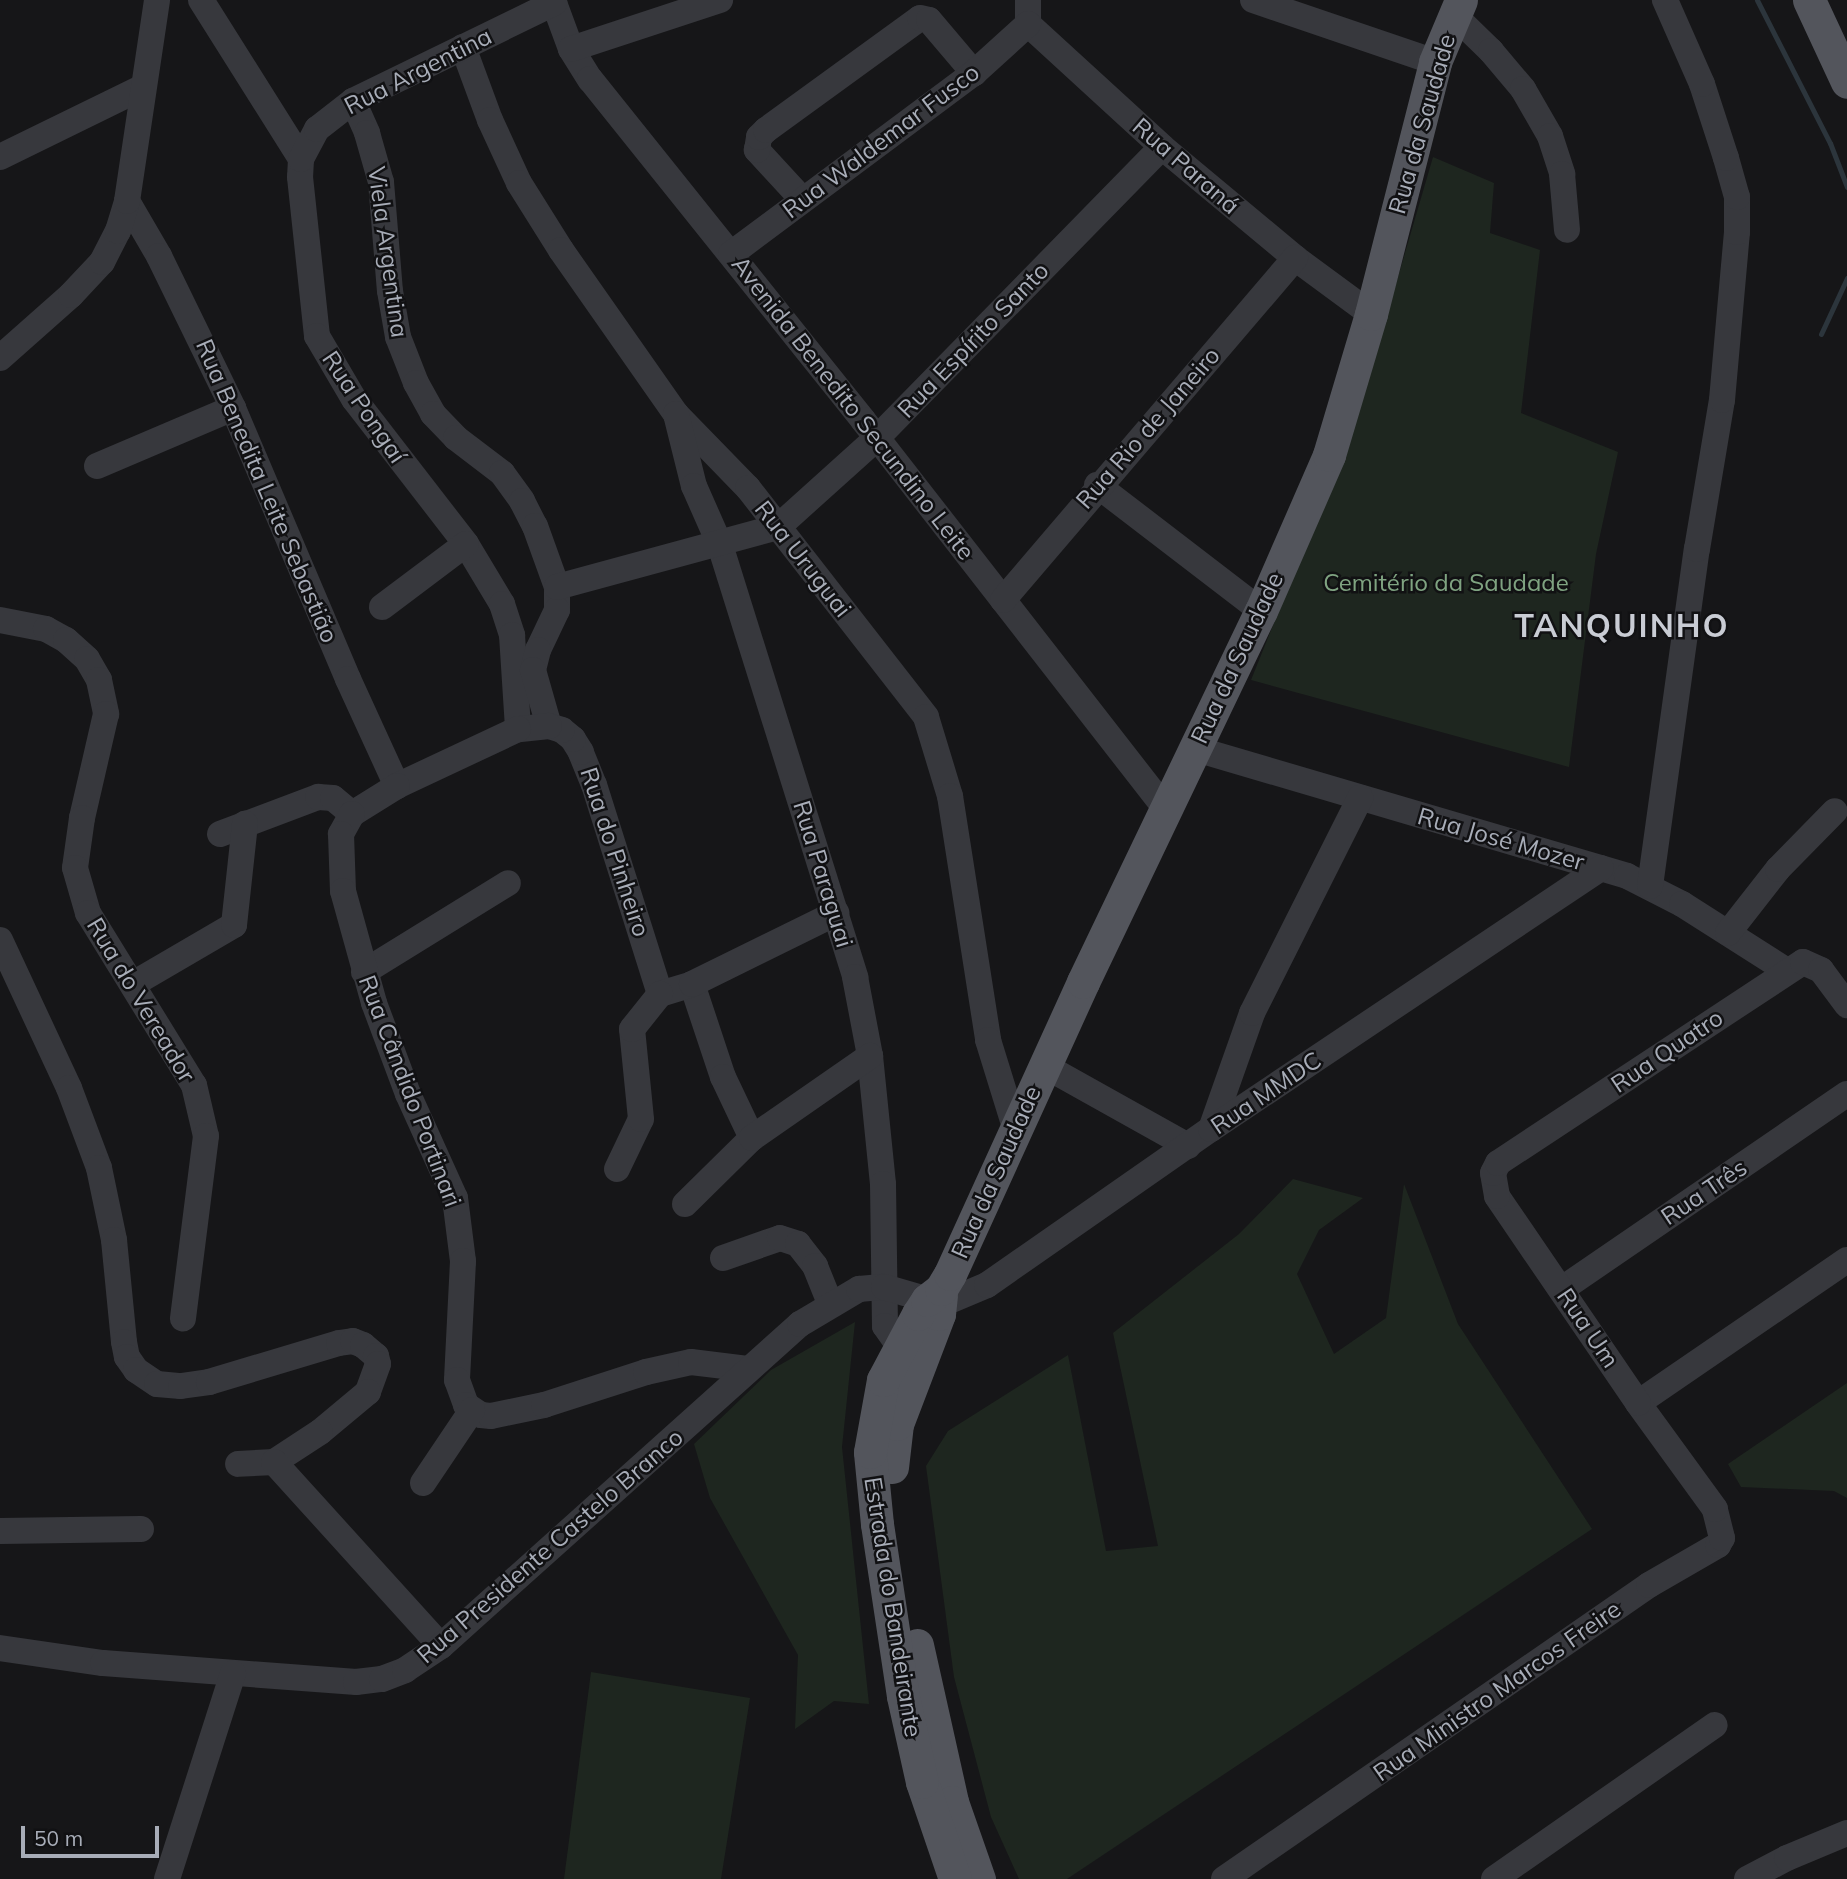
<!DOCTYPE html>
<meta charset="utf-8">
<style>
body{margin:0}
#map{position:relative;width:1847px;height:1879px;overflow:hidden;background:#161618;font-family:Mulish,sans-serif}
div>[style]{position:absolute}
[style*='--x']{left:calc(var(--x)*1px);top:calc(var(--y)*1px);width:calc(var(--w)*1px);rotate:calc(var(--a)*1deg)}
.green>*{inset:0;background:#1e261f}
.stream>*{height:5px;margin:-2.5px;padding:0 2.5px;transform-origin:2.5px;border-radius:2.5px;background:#2c353c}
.minor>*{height:26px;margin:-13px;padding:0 13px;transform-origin:13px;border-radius:13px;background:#37383d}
.major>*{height:33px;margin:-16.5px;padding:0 16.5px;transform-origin:16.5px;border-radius:16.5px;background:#53555c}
span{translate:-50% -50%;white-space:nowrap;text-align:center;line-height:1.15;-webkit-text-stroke:5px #111113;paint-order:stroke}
.street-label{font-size:24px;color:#a8adb8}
.park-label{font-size:24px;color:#7fa381}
.district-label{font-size:32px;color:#c9ccd4;font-weight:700;letter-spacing:2px}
.scale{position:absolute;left:21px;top:1826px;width:138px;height:32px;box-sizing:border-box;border:4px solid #a8adb8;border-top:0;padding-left:9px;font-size:21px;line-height:24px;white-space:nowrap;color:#a8adb8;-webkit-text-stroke:5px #111113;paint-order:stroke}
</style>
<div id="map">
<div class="green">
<i style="clip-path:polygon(1433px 157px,1494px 183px,1490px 233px,1540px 250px,1521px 413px,1618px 452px,1596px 554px,1569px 767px,1251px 680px,1358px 414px)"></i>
<i style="clip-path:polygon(1293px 1179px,1363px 1198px,1319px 1230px,1297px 1274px,1334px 1354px,1386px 1318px,1404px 1184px,1458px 1324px,1592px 1529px,1067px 1879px,1019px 1879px,991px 1817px,954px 1677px,926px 1466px,948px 1431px,1068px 1355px,1106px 1551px,1158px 1546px,1113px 1333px,1239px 1234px)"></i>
<i style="clip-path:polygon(855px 1322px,842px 1447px,869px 1704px,834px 1701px,795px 1729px,798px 1655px,710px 1498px,694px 1444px,771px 1370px)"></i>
<i style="clip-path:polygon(1847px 1383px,1847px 1498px,1834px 1491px,1741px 1487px,1728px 1464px)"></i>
<i style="clip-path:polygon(591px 1672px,750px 1698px,721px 1879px,564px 1879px)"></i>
</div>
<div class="stream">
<i style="--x:1757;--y:0;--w:161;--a:63"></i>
<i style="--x:1830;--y:143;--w:47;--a:68.9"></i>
<i style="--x:1821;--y:334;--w:62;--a:-65.1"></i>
</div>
<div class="minor">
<i style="--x:201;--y:0;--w:188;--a:57.8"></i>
<i style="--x:301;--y:159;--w:18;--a:93"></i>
<i style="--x:300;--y:177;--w:160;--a:83.9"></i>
<i style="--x:317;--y:336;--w:73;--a:59.6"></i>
<i style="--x:354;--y:399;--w:183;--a:52.3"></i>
<i style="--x:466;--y:544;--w:70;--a:59"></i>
<i style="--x:502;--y:604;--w:33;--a:72"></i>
<i style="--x:512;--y:635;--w:94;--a:86.3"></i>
<i style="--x:553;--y:0;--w:52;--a:69.8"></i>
<i style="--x:571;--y:49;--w:36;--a:58"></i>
<i style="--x:590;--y:79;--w:437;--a:51.3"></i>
<i style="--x:863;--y:420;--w:493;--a:52.1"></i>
<i style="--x:1028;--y:0;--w:24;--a:90"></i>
<i style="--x:1028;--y:24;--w:182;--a:42.5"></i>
<i style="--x:1162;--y:147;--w:173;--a:39.8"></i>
<i style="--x:1295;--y:258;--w:94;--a:36.4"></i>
<i style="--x:1253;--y:0;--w:192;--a:18.8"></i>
<i style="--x:1454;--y:15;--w:52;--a:44.2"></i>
<i style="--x:1491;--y:51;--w:50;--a:49.9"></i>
<i style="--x:1523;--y:89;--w:54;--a:60.1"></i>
<i style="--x:1550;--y:136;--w:40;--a:72"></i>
<i style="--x:1562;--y:174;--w:56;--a:84.9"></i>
<i style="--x:463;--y:47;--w:78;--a:69.7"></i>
<i style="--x:490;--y:120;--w:69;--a:65.3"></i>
<i style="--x:519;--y:183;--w:79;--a:57.9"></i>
<i style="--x:561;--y:250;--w:200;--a:55"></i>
<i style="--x:676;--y:414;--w:103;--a:45.8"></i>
<i style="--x:748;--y:488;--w:290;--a:52.1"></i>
<i style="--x:926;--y:717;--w:83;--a:73.1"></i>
<i style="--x:950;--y:796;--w:247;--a:81.1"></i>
<i style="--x:988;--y:1040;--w:91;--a:72.8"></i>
<i style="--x:571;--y:49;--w:157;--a:-18.2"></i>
<i style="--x:353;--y:101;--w:35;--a:66"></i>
<i style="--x:367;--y:133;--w:51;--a:74.1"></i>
<i style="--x:381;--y:182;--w:109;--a:85.3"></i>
<i style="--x:390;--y:291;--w:47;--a:80.1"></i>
<i style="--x:398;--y:337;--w:49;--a:68.6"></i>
<i style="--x:416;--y:383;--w:35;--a:61"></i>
<i style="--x:433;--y:414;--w:33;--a:46"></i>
<i style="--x:456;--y:438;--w:58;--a:37.3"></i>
<i style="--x:502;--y:473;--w:34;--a:54"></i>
<i style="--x:522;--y:501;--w:28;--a:63"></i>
<i style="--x:535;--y:526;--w:65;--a:70.2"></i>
<i style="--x:557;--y:587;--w:23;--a:90"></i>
<i style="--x:557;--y:610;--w:44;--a:115.4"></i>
<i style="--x:538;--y:650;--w:21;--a:104"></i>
<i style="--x:533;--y:670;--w:58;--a:74.1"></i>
<i style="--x:0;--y:157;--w:159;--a:-26.1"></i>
<i style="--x:301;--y:159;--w:34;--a:-62"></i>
<i style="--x:317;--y:129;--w:46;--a:-37.9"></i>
<i style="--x:353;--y:101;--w:224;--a:-26"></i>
<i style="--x:802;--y:199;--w:67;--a:-132.6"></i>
<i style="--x:757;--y:150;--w:13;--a:-81"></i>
<i style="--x:759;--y:137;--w:10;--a:-45"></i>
<i style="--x:766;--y:130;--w:190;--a:-36"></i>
<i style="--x:920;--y:18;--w:9;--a:13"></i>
<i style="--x:929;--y:20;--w:70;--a:49.7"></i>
<i style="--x:127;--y:201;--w:64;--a:59.8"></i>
<i style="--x:159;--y:256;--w:169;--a:64"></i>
<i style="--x:233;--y:408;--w:294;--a:67"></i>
<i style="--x:348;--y:679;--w:118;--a:65.4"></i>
<i style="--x:731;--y:254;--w:303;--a:-36.7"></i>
<i style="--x:974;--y:73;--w:73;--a:-42.2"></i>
<i style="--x:0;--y:358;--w:95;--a:-41.6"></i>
<i style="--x:71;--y:295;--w:45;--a:-46.8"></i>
<i style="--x:102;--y:262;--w:35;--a:-63"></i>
<i style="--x:118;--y:231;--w:31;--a:-73"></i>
<i style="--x:127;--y:201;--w:203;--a:-81.5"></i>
<i style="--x:676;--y:414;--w:74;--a:76"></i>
<i style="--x:694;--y:486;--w:64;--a:66.2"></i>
<i style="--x:720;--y:545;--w:453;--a:72.6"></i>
<i style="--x:855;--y:977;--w:80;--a:79.2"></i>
<i style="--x:870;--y:1056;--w:129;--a:84.2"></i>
<i style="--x:883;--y:1184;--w:142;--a:89.2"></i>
<i style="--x:885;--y:1326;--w:24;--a:55"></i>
<i style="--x:97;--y:466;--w:148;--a:-23.1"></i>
<i style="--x:1097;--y:485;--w:207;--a:37.5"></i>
<i style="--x:557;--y:587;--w:229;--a:-15.2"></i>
<i style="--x:778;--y:527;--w:133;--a:-42"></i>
<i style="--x:877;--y:438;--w:407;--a:-45.6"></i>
<i style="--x:1003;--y:600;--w:450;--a:-49.5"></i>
<i style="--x:382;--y:607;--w:105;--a:-36.9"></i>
<i style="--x:0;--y:620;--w:47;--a:11.1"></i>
<i style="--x:46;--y:629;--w:23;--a:29"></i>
<i style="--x:66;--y:640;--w:28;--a:42"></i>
<i style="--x:87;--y:659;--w:24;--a:60"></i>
<i style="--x:99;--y:680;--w:35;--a:78"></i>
<i style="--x:106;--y:714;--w:107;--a:103"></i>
<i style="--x:82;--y:818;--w:50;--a:98"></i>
<i style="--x:75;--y:868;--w:47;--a:73.9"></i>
<i style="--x:88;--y:913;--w:202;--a:58.4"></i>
<i style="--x:194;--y:1085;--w:52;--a:76.8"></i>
<i style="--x:206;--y:1136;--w:184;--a:97.2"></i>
<i style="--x:1196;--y:749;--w:449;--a:16.4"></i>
<i style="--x:1627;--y:876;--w:62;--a:27"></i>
<i style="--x:1682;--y:904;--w:125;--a:32.5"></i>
<i style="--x:220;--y:834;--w:105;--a:-20.7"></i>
<i style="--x:318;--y:797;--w:15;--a:4"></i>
<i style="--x:333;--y:798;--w:25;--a:40"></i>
<i style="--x:1650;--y:886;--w:340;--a:-82.1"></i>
<i style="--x:1697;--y:549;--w:151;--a:-80.5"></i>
<i style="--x:1722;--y:400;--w:169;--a:-84.9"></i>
<i style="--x:1737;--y:232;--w:35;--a:-90"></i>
<i style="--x:1737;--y:197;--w:41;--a:-105.8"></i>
<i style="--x:1726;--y:158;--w:78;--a:-108"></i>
<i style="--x:1702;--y:84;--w:92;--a:-113.8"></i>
<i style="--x:1728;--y:933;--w:81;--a:-52"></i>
<i style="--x:1778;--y:869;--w:81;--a:-45.5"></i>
<i style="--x:0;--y:940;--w:163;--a:65"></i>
<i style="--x:69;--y:1088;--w:85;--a:69.4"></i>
<i style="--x:99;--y:1168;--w:74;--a:78.2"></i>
<i style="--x:114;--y:1240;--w:102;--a:84.4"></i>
<i style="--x:124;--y:1342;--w:15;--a:79"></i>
<i style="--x:127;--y:1357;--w:16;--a:55"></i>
<i style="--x:136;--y:1370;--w:25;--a:34"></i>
<i style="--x:157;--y:1384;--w:24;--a:5"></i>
<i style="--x:181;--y:1386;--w:28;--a:-8"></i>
<i style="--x:209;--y:1382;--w:136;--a:-16.7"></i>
<i style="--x:339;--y:1343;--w:14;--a:-8"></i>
<i style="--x:353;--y:1341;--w:11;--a:22"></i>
<i style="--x:363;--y:1345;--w:17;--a:40"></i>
<i style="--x:376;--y:1356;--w:8;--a:76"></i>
<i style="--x:378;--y:1364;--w:30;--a:110"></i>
<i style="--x:368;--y:1392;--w:62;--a:140.2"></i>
<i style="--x:320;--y:1432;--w:55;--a:146.9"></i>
<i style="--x:274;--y:1462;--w:36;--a:177"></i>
<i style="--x:364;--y:972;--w:169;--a:-31.7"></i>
<i style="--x:133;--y:984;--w:117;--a:-30.3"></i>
<i style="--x:234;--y:925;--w:102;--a:-83.8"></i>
<i style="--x:692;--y:984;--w:98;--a:71.6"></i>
<i style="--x:723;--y:1077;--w:68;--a:64.6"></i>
<i style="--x:660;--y:994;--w:219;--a:-107.5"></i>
<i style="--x:594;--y:785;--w:35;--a:-112"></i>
<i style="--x:581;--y:752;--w:15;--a:-122"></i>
<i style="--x:573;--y:739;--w:14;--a:-141"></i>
<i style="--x:562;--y:730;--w:14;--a:-163"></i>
<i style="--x:549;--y:726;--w:31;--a:174"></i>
<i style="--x:518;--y:729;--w:134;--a:154.8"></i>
<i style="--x:397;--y:786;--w:53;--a:148.1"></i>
<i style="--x:352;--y:814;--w:23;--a:119"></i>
<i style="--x:341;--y:834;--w:57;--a:88"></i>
<i style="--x:343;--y:891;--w:116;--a:74.5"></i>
<i style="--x:374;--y:1003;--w:97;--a:69.5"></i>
<i style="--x:408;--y:1094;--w:114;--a:65.7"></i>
<i style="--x:455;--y:1198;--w:64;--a:82.8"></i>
<i style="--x:463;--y:1261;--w:119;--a:92.9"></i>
<i style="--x:457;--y:1380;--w:27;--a:70"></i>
<i style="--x:466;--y:1405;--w:18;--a:34"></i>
<i style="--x:481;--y:1415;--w:10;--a:6"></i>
<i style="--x:491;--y:1416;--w:54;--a:-11.7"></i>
<i style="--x:544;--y:1405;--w:107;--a:-17.9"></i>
<i style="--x:646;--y:1372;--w:46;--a:-12.5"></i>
<i style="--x:691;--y:1362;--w:57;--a:7"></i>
<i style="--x:660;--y:994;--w:34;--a:-17"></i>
<i style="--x:692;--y:984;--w:161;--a:-26.2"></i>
<i style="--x:1045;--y:1066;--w:164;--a:29.2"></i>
<i style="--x:1211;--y:1129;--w:123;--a:-70.5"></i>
<i style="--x:1252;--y:1013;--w:241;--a:-63.3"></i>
<i style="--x:617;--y:1169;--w:55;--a:-64.4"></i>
<i style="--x:641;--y:1119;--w:90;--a:-95.7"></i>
<i style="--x:632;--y:1029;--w:45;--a:-51.3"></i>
<i style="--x:685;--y:1204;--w:94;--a:-44.6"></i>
<i style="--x:752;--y:1138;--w:144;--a:-34.8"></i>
<i style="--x:723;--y:1258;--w:60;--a:-19.3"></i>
<i style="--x:780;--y:1238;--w:19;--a:18"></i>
<i style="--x:798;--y:1244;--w:28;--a:52"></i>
<i style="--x:815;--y:1266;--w:40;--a:68"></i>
<i style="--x:1562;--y:1289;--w:345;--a:-34.4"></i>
<i style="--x:1638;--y:1403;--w:253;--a:-34.4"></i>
<i style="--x:274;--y:1462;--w:248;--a:47.8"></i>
<i style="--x:423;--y:1483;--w:88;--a:-56.1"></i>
<i style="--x:0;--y:1531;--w:141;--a:-0.8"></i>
<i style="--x:0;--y:1648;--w:104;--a:8.3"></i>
<i style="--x:103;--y:1663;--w:254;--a:4.3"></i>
<i style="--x:356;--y:1682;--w:26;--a:-7"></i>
<i style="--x:382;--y:1679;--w:25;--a:-21"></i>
<i style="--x:405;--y:1670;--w:43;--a:-33.7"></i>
<i style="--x:441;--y:1646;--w:482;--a:-41.9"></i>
<i style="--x:800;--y:1324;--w:69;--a:-30.7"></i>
<i style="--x:859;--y:1289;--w:25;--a:-5"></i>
<i style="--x:884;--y:1287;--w:60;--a:16.3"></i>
<i style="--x:942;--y:1304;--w:49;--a:-22.9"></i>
<i style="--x:987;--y:1285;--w:273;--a:-34.9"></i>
<i style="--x:1211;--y:1129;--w:469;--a:-33.8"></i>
<i style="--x:167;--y:1879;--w:216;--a:-72.2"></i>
<i style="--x:1224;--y:1879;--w:517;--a:-34.67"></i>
<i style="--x:1649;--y:1585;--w:80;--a:-30.1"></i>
<i style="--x:1718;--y:1545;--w:8;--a:-60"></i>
<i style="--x:1722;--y:1538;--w:30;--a:-104"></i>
<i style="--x:1715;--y:1509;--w:131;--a:-126"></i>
<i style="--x:1638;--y:1403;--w:250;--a:-124.3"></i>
<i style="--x:1497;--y:1196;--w:23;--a:-100"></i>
<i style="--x:1493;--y:1173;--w:11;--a:-63"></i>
<i style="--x:1498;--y:1163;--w:365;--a:-33.4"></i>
<i style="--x:1803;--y:962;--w:20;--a:24"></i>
<i style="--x:1821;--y:970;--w:44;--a:53.4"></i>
<i style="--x:1494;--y:1879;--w:269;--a:-34.9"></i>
<i style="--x:1747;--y:1879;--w:45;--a:-27.7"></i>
<i style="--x:1787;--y:1858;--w:65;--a:-22.6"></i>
</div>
<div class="major">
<i style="--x:1809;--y:0;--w:90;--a:65.1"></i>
<i style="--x:892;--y:1467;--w:43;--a:-83.4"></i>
<i style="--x:897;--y:1424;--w:118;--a:-69.1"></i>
<i style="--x:939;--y:1314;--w:19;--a:-84"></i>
<i style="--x:917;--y:1645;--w:161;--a:77.4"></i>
<i style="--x:952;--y:1802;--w:82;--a:70.7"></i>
<i style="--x:955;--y:1879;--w:102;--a:-108.8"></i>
<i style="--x:922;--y:1782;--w:88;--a:-102.5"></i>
<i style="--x:903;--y:1696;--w:174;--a:-98.6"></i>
<i style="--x:877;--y:1524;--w:72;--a:-95.6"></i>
<i style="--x:870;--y:1452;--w:73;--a:-79.8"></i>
<i style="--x:883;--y:1380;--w:75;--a:-62.1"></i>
<i style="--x:918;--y:1314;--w:17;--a:-57"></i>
<i style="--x:927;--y:1300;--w:18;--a:-38"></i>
<i style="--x:941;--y:1289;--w:17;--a:-59"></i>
<i style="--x:950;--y:1274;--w:321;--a:-65.5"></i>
<i style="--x:1083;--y:982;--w:411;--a:-64.4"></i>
<i style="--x:1261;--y:611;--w:170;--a:-66.4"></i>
<i style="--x:1329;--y:455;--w:147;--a:-73.4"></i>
<i style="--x:1371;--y:314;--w:260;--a:-75.7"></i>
<i style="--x:1435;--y:62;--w:67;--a:-67.2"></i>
</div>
<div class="street-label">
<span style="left:418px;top:71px;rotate:-27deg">Rua Argentina</span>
<span style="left:1422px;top:124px;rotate:-74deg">Rua da Saudade</span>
<span style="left:881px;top:141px;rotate:-37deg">Rua Waldemar Fusco</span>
<span style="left:1186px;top:166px;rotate:41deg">Rua Paraná</span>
<span style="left:388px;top:252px;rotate:82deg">Viela Argentina</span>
<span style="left:973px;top:340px;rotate:-46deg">Rua Espírito Santo</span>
<span style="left:364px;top:407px;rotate:56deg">Rua Pongaí</span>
<span style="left:853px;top:408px;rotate:52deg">Avenida Benedito Secundino Leite</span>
<span style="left:1148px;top:428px;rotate:-49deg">Rua Rio de Janeiro</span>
<span style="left:267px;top:491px;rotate:67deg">Rua Benedita Leite Sebastião</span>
<span style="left:803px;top:559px;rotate:52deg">Rua Uruguai</span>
<span style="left:1237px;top:658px;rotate:-65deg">Rua da Saudade</span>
<span style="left:1501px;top:839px;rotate:16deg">Rua José Mozer</span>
<span style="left:615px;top:852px;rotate:72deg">Rua do Pinheiro</span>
<span style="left:823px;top:874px;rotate:73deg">Rua Paraguai</span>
<span style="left:141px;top:1000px;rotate:59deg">Rua do Vereador</span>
<span style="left:1667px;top:1051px;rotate:-34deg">Rua Quatro</span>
<span style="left:410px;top:1091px;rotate:69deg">Rua Cândido Portinari</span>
<span style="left:1266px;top:1093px;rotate:-34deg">Rua MMDC</span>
<span style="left:996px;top:1172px;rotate:-66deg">Rua da Saudade</span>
<span style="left:1704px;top:1192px;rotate:-34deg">Rua Três</span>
<span style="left:1588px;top:1328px;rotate:56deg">Rua Um</span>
<span style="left:550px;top:1546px;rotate:-41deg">Rua Presidente Castelo Branco</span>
<span style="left:893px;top:1607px;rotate:81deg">Estrada do Bandeirante</span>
<span style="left:1497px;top:1691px;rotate:-35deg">Rua Ministro Marcos Freire</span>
</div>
<div class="park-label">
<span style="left:1446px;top:583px">Cemitério da Saudade</span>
</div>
<div class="district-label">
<span style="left:1622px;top:625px">TANQUINHO</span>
</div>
<div class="scale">50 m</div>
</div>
